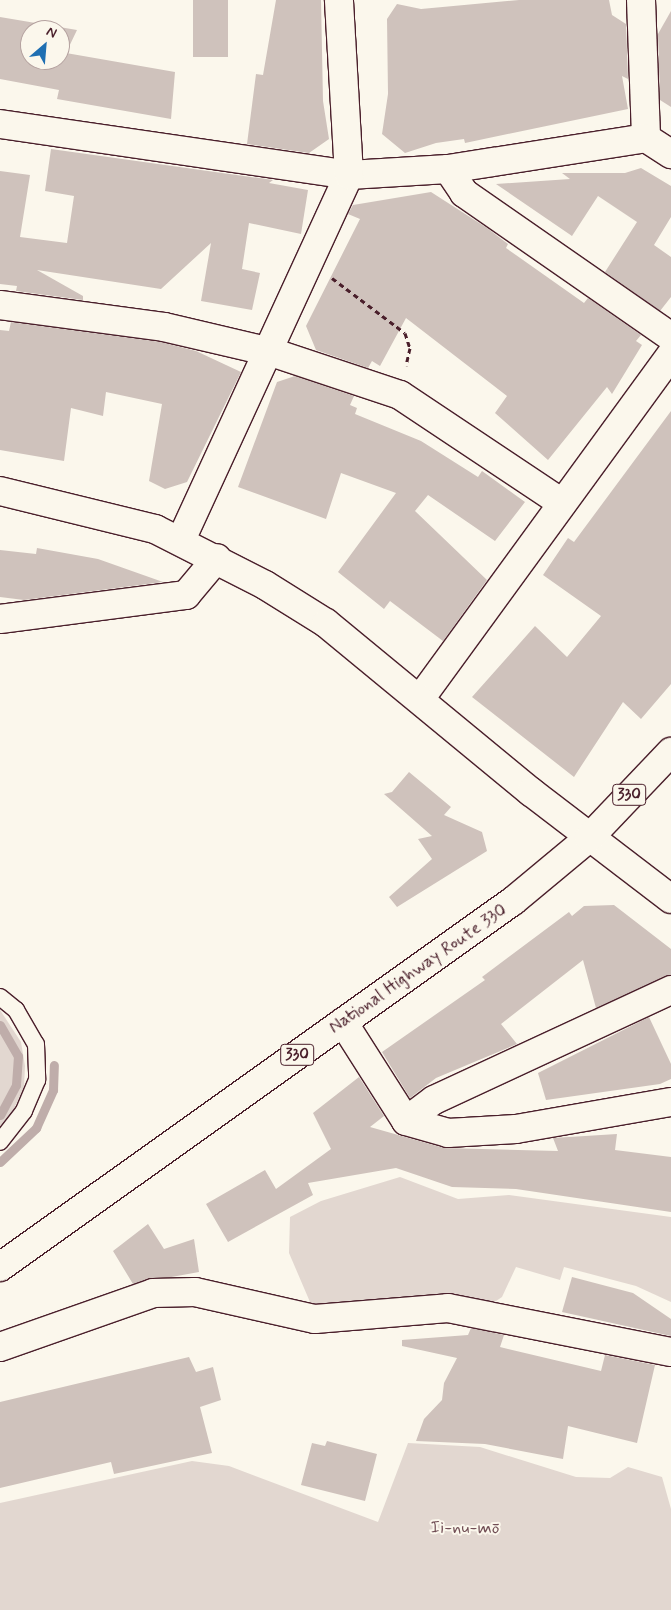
<!DOCTYPE html>
<meta charset="utf-8">
<style>
body{margin:0}
#map{position:relative;width:671px;height:1610px;overflow:hidden;background:#fbf7ec;font-family:Mynerve,sans-serif}
div>[style]{position:absolute}
[style*='--x']{left:calc(var(--x)*1px);top:calc(var(--y)*1px);width:calc(var(--w)*1px);rotate:calc(var(--a)*1deg)}
.green>*{inset:0;background:#e2d7d0}
.stream>*{height:9px;margin:-4.5px;padding:0 4.5px;transform-origin:4.5px;border-radius:4.5px;background:#bfadaa}
.building>*{inset:0;background:#cfc2bc;transform-origin:0 0}
.path>*{height:3px;margin-top:-1.5px;transform-origin:0;background:repeating-linear-gradient(90deg,#4a1f2b 0 5px,transparent 0 9px)}
.roads{filter:drop-shadow(1px 0 #4a1f2b) drop-shadow(-1px 0 #4a1f2b) drop-shadow(0 1px #4a1f2b) drop-shadow(0 -1px #4a1f2b)}
.service>*{height:16px;margin:-8px;padding:0 8px;transform-origin:8px;border-radius:8px;background:#fbf7ec}
.minor>*{height:28px;margin:-14px;padding:0 14px;transform-origin:14px;border-radius:14px;background:#fbf7ec}
.tertiary>*{height:28px;margin:-14px;padding:0 14px;transform-origin:14px;border-radius:14px;background:#fbf7ec}
.trunk>*{height:28px;margin:-14px;padding:0 14px;transform-origin:14px;border-radius:14px;background:#fbf7ec}
span{translate:-50% -50%;white-space:nowrap;text-align:center;line-height:1.15;-webkit-text-stroke:4px #fbf7ec;paint-order:stroke}
.shield-label span{padding:1px 4px;background:#fbf7ec;border:1px solid;border-radius:4px;-webkit-text-stroke-width:0}
.shield-label{font-size:16px;color:#4a1f2b;font-weight:700}
.street-label{font-size:18px;color:#4a1f2b}
.park-label{font-size:18px;color:#704d54}
.north{position:absolute;left:20px;top:20px;width:50px;height:50px;box-sizing:border-box;background:#fbf7ec;border:1px solid #b4a19f;border-radius:50%;rotate:27deg;font-size:14px;font-weight:700;line-height:20px;text-align:center;color:#4a1f2b}
.north::after{content:'';display:block;margin:auto;width:18px;height:22px;background:#1f6fb2;clip-path:polygon(50% 0,100% 100%,50% 72%,0 100%)}
</style>
<div id="map">
<div class="green">
<i style="clip-path:polygon(0 1010px,21px 1042px,25px 1066px,24px 1087px,13px 1111px,0 1126px)"></i>
<i style="clip-path:polygon(400px 1177px,458px 1199px,509px 1195px,671px 1217px,671px 1302px,636px 1286px,564px 1267px,560px 1280px,516px 1267px,502px 1297px,487px 1307px,313px 1309px,289px 1253px,290px 1217px,321px 1201px)"></i>
<i style="clip-path:polygon(408px 1443px,480px 1447px,576px 1477px,610px 1478px,628px 1467px,662px 1477px,671px 1509px,671px 1610px,0 1610px,0 1503px,192px 1461px,229px 1466px,378px 1522px)"></i>
</div>
<div class="stream">
<i style="--x:0;--y:1025;--w:36;--a:60"></i>
<i style="--x:18;--y:1056;--w:29;--a:94"></i>
<i style="--x:16;--y:1085;--w:34;--a:118"></i>
<i style="--x:0;--y:1162;--w:50;--a:-43.4"></i>
<i style="--x:36;--y:1128;--w:42;--a:-65.9"></i>
<i style="--x:53;--y:1090;--w:25;--a:-88"></i>
</div>
<div class="building">
<i style="left:193px;top:0;width:35px;height:57px"></i>
<i style="clip-path:polygon(276px 0,321px 0,323px 101px,329px 139px,309px 153px,247px 144px,256px 74px,263px 75px)"></i>
<i style="clip-path:polygon(519px 0,609px 0,612px 15px,626px 24px,628px 79px,622px 76px,628px 109px,465px 143px,464px 139px,436px 143px,405px 153px,382px 134px,388px 94px,387px 19px,397px 4px,421px 9px)"></i>
<i style="clip-path:polygon(671px 11px,671px 107px,660px 100px,658px 34px)"></i>
<i style="clip-path:polygon(evenodd,0 17px,77px 30px,66px 53px,175px 72px,171px 119px,57px 99px,59px 90px,0 79px,0 17px,30px 30px,60px 30px,60px 60px,30px 60px,30px 30px)"></i>
<i style="clip-path:polygon(51px 149px,273px 180px,269px 183px,308px 190px,301px 234px,249px 223px,242px 269px,260px 273px,252px 310px,201px 301px,211px 243px,161px 289px,37px 270px,83px 296px,83px 300px,16px 291px,17px 286px,0 284px,0 171px,30px 175px,20px 237px,67px 243px,74px 196px,45px 191px)"></i>
<i style="clip-path:polygon(641px 168px,671px 186px,671px 217px,654px 245px,671px 257px,671px 297px,660px 311px,605px 272px,637px 222px,598px 196px,572px 236px,496px 184px,570px 179px,562px 173px,625px 173px)"></i>
<i style="clip-path:polygon(431px 192px,487px 228px,508px 244px,506px 248px,584px 303px,588px 298px,641px 335px,636px 341px,642px 345px,612px 394px,607px 387px,548px 460px,495px 413px,507px 396px,406px 318px,380px 366px,372px 361px,368px 368px,316px 350px,306px 326px,360px 219px,348px 214px,353px 205px)"></i>
<i style="clip-path:polygon(11px 322px,161px 342px,196px 351px,241px 372px,187px 482px,165px 489px,149px 481px,162px 404px,106px 392px,103px 416px,71px 408px,64px 461px,0 450px,0 330px,9px 331px)"></i>
<i style="clip-path:polygon(295px 376px,354px 396px,350px 405px,357px 408px,355px 414px,421px 441px,478px 477px,482px 471px,525px 502px,495px 541px,428px 495px,415px 511px,487px 580px,443px 641px,390px 601px,384px 609px,338px 572px,396px 493px,341px 473px,326px 519px,238px 487px,277px 382px)"></i>
<i style="clip-path:polygon(671px 411px,671px 684px,641px 719px,623px 702px,574px 777px,472px 697px,535px 626px,567px 657px,601px 616px,543px 575px,568px 538px,574px 542px)"></i>
<i style="clip-path:polygon(37px 548px,98px 559px,163px 582px,24px 600px,0 597px,0 550px,36px 554px)"></i>
<i style="clip-path:polygon(409px 772px,451px 807px,444px 815px,482px 832px,487px 851px,397px 907px,389px 897px,432px 859px,418px 839px,432px 836px,384px 794px,392px 792px)"></i>
<i style="clip-path:polygon(614px 905px,671px 949px,671px 975px,596px 1008px,583px 960px,501px 1024px,517px 1044px,436px 1078px,410px 1098px,382px 1052px,485px 980px,482px 977px,569px 912px,572px 916px,584px 906px)"></i>
<i style="clip-path:polygon(649px 1017px,671px 1064px,671px 1079px,660px 1084px,546px 1100px,538px 1073px)"></i>
<i style="clip-path:polygon(359px 1077px,384px 1116px,370px 1127px,444px 1148px,558px 1151px,553px 1138px,617px 1134px,615px 1150px,671px 1157px,671px 1212px,516px 1189px,452px 1187px,396px 1168px,308px 1183px,313px 1195px,228px 1242px,206px 1204px,265px 1170px,276px 1189px,331px 1149px,313px 1113px)"></i>
<i style="clip-path:polygon(148px 1224px,164px 1249px,194px 1239px,199px 1272px,133px 1284px,113px 1251px)"></i>
<i style="clip-path:polygon(572px 1277px,633px 1293px,671px 1319px,671px 1336px,562px 1312px)"></i>
<i style="clip-path:polygon(471px 1328px,504px 1335px,500px 1347px,601px 1371px,605px 1355px,655px 1365px,637px 1443px,568px 1426px,563px 1459px,485px 1444px,416px 1441px,424px 1419px,442px 1400px,444px 1383px,457px 1358px,402px 1346px,402px 1340px,468px 1335px)"></i>
<i style="clip-path:polygon(189px 1357px,196px 1372px,213px 1367px,221px 1400px,200px 1407px,212px 1453px,114px 1474px,111px 1462px,0 1488px,0 1402px)"></i>
<i style="clip-path:polygon(327px 1441px,377px 1454px,365px 1501px,301px 1485px,312px 1443px,325px 1446px)"></i>
</div>
<div class="path">
<i style="--x:332;--y:278;--w:91;--a:37"></i>
<i style="--x:405;--y:333;--w:16;--a:72"></i>
<i style="--x:410;--y:348;--w:18;--a:103"></i>
</div>
<div class="roads">
<div class="service">
<i style="--x:0;--y:997;--w:21;--a:39"></i>
<i style="--x:16;--y:1010;--w:39;--a:60"></i>
<i style="--x:36;--y:1044;--w:36;--a:88"></i>
<i style="--x:37;--y:1080;--w:34;--a:113"></i>
<i style="--x:24;--y:1111;--w:39;--a:128"></i>
</div>
<div class="minor">
<i style="--x:641;--y:0;--w:138;--a:87.9"></i>
<i style="--x:0;--y:124;--w:353;--a:8.3"></i>
<i style="--x:349;--y:175;--w:99;--a:-3.5"></i>
<i style="--x:448;--y:169;--w:200;--a:-8.9"></i>
<i style="--x:646;--y:138;--w:30;--a:33"></i>
<i style="--x:448;--y:169;--w:29;--a:56"></i>
<i style="--x:464;--y:193;--w:252;--a:34.8"></i>
<i style="--x:0;--y:305;--w:165;--a:7.6"></i>
<i style="--x:164;--y:327;--w:110;--a:13.2"></i>
<i style="--x:271;--y:352;--w:136;--a:18.4"></i>
<i style="--x:400;--y:395;--w:195;--a:33.7"></i>
<i style="--x:181;--y:540;--w:402;--a:-65.3"></i>
<i style="--x:349;--y:175;--w:175;--a:-93.3"></i>
<i style="--x:0;--y:619;--w:188;--a:-7.4"></i>
<i style="--x:186;--y:595;--w:48;--a:-50"></i>
<i style="--x:420;--y:699;--w:426;--a:-53.9"></i>
<i style="--x:343;--y:1022;--w:117;--a:57.5"></i>
<i style="--x:406;--y:1121;--w:44;--a:15.9"></i>
<i style="--x:448;--y:1133;--w:68;--a:-3.4"></i>
<i style="--x:516;--y:1129;--w:157;--a:-9.9"></i>
<i style="--x:406;--y:1121;--w:35;--a:-37"></i>
<i style="--x:434;--y:1100;--w:261;--a:-24.9"></i>
<i style="--x:0;--y:1347;--w:162;--a:-19.4"></i>
<i style="--x:153;--y:1293;--w:42;--a:-1.4"></i>
<i style="--x:195;--y:1292;--w:123;--a:12.7"></i>
<i style="--x:315;--y:1319;--w:133;--a:-4.7"></i>
<i style="--x:448;--y:1308;--w:227;--a:11.2"></i>
</div>
<div class="tertiary">
<i style="--x:0;--y:491;--w:160;--a:13.8"></i>
<i style="--x:155;--y:529;--w:123;--a:27"></i>
<i style="--x:265;--y:585;--w:72;--a:31.9"></i>
<i style="--x:326;--y:623;--w:266;--a:39.5"></i>
<i style="--x:531;--y:792;--w:176;--a:37.4"></i>
</div>
<div class="trunk">
<i style="--x:0;--y:1267;--w:630;--a:-35.51"></i>
<i style="--x:513;--y:901;--w:99;--a:-39.7"></i>
<i style="--x:589;--y:838;--w:119;--a:-46.4"></i>
</div>
</div>
<div class="shield-label">
<span style="left:629px;top:795px">330</span>
<span style="left:297px;top:1055px">330</span>
</div>
<div class="street-label">
<span style="left:418px;top:969px;rotate:-35deg">National Highway Route 330</span>
</div>
<div class="park-label">
<span style="left:465px;top:1528px">Ii-nu-mō</span>
</div>
<div class="north">N</div>
</div>
